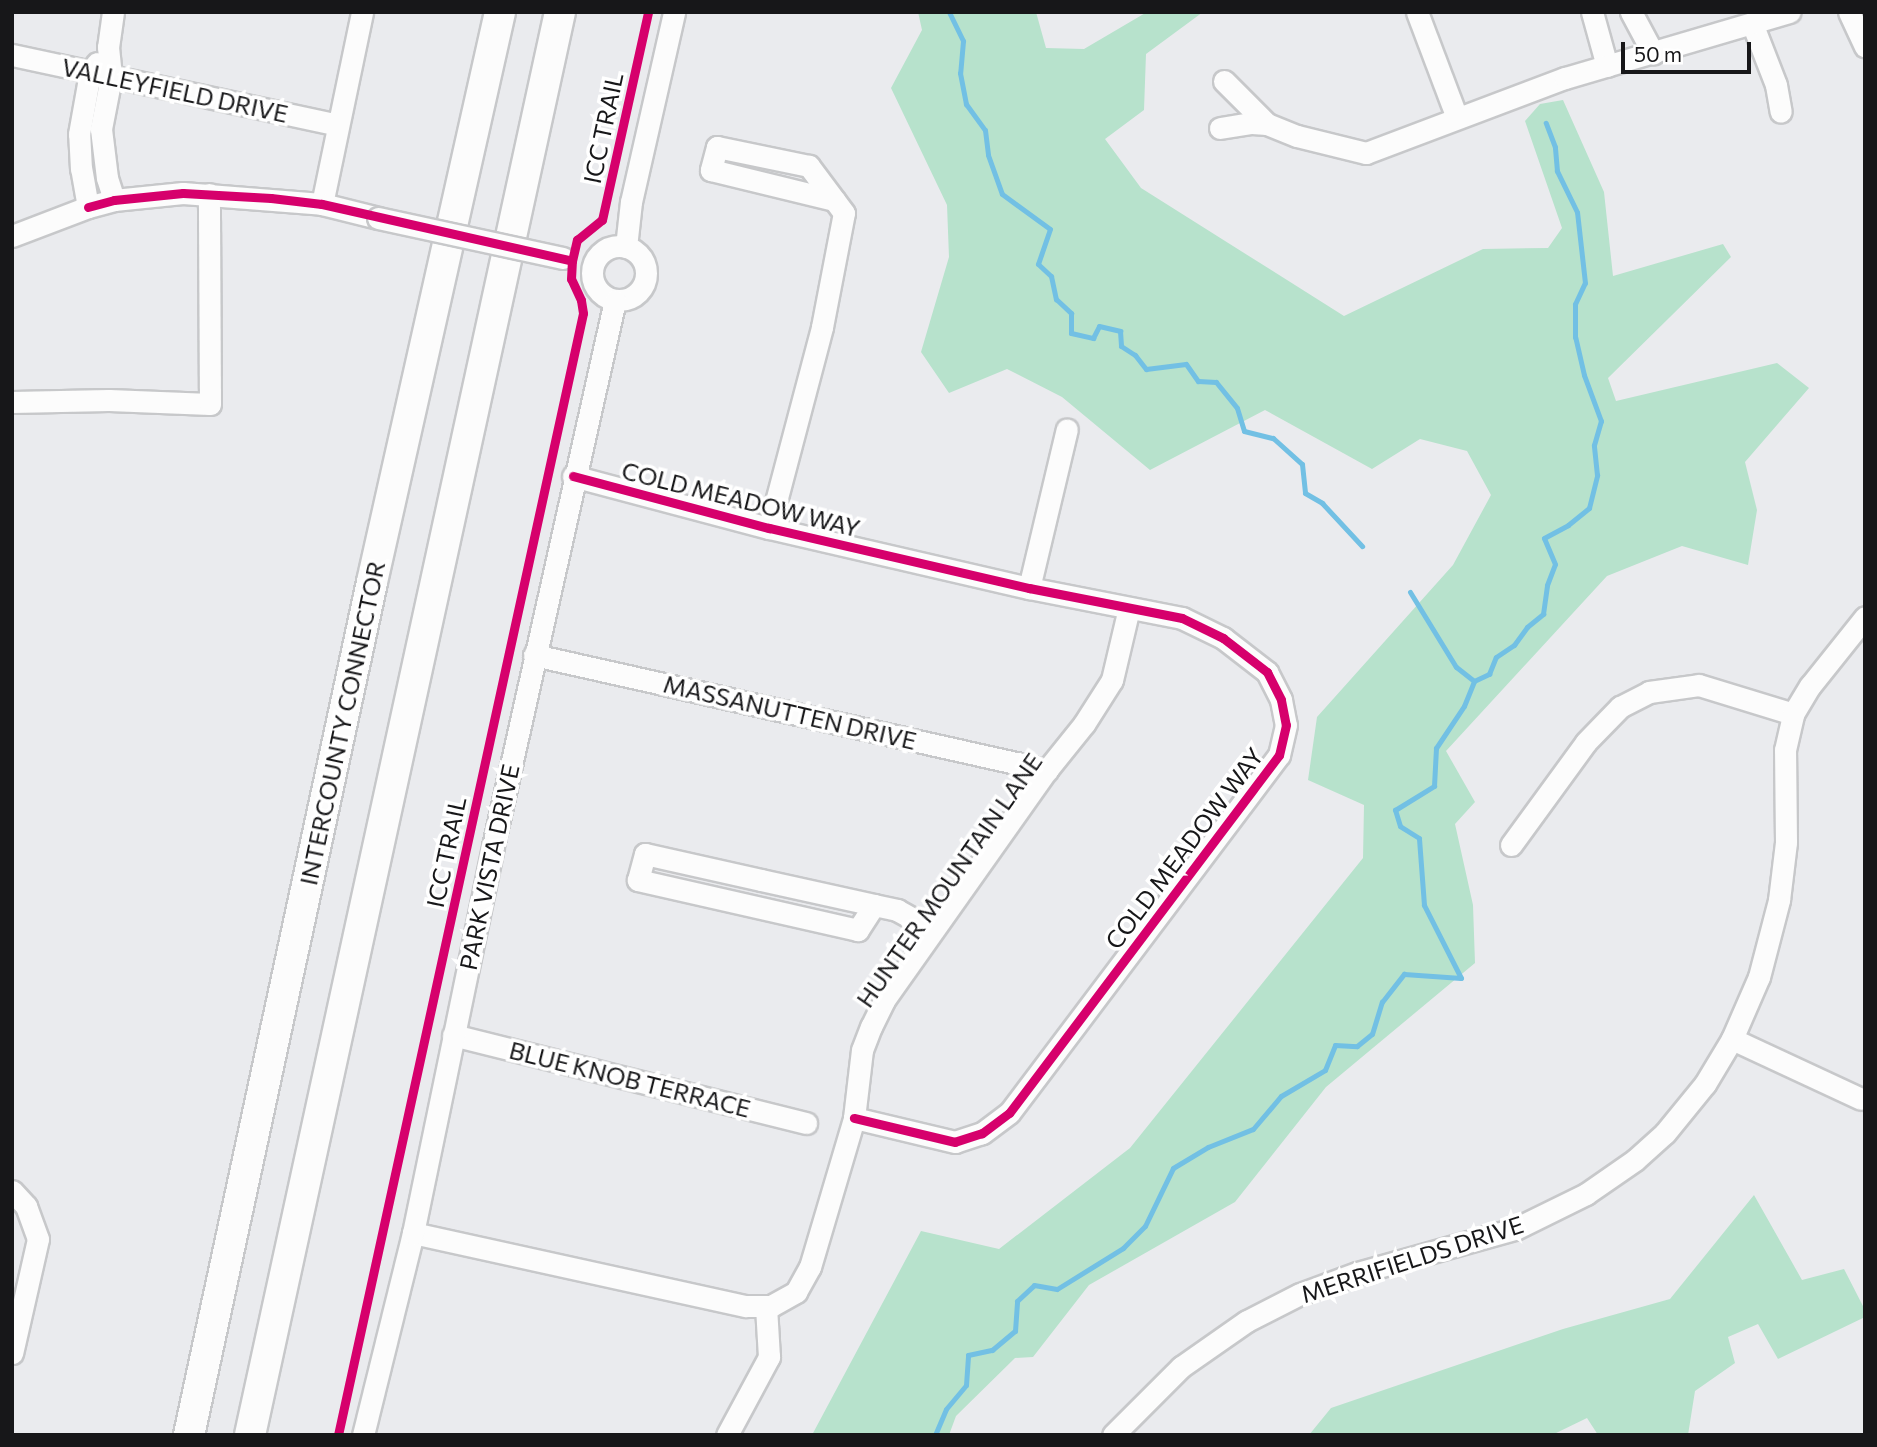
<!DOCTYPE html>
<style>
body{margin:0}
#map{position:relative;width:1877px;height:1447px;overflow:hidden;background:#eaebee;font-family:Commissioner,sans-serif}
div>[style]{position:absolute}
[style*='--x']{left:calc(var(--x)*1px);top:calc(var(--y)*1px);width:calc(var(--w)*1px);rotate:calc(var(--a)*1deg)}
.green>*{inset:0;background:#b7e2cc}
.stream>*{height:5px;margin:-2.5px;padding:0 2.5px;transform-origin:2.5px;border-radius:2.5px;background:#72c0e4}
.roads{filter:drop-shadow(2px 0 #c7c8ca) drop-shadow(-2px 0 #c7c8ca) drop-shadow(0 2px #c7c8ca) drop-shadow(0 -2px #c7c8ca)}
.minor>*{height:21px;margin:-10.5px;padding:0 10.5px;transform-origin:10.5px;border-radius:10.5px;background:#fcfcfc}
.minor>.ring{margin:-10.5px;padding:0;box-sizing:content-box;background:none;border:21px solid #fcfcfc;border-radius:50%}
.highway>*{height:30px;margin:-15px;padding:0 15px;transform-origin:15px;border-radius:15px;background:#fcfcfc}
.bridges{filter:drop-shadow(2px 0 #c7c8ca) drop-shadow(-2px 0 #c7c8ca) drop-shadow(0 2px #c7c8ca) drop-shadow(0 -2px #c7c8ca)}
.minor-bridge>*{height:21px;margin:-10.5px;padding:0 10.5px;transform-origin:10.5px;border-radius:10.5px;background:#fcfcfc}
.cycleway>*{height:9px;margin:-4.5px;padding:0 4.5px;transform-origin:4.5px;border-radius:4.5px;background:#d6006c}
span{translate:-50% -50%;white-space:nowrap;text-align:center;line-height:1.15;-webkit-text-stroke:7px #fff;paint-order:stroke}
.street-label{font-size:24px;color:#171719}
.frame{position:absolute;inset:0;border:14px solid #171719;pointer-events:none}
.scale{position:absolute;left:1621px;top:42px;width:130px;height:32px;box-sizing:border-box;border:4px solid #171719;border-top:0;padding-left:9px;font-size:21px;line-height:24px;white-space:nowrap;color:#171719;-webkit-text-stroke:5px #fff;paint-order:stroke}
</style>
<div id="map">
<div class="green">
<i style="clip-path:polygon(918px 12px,1036px 12px,1046px 48px,1084px 49px,1147px 12px,1203px 12px,1146px 54px,1144px 110px,1105px 139px,1141px 188px,1344px 316px,1483px 249px,1548px 248px,1562px 228px,1525px 121px,1540px 104px,1563px 100px,1604px 192px,1613px 276px,1723px 244px,1731px 257px,1608px 378px,1616px 401px,1777px 363px,1809px 388px,1745px 462px,1757px 510px,1748px 565px,1682px 546px,1607px 576px,1446px 751px,1475px 802px,1455px 824px,1473px 905px,1475px 963px,1326px 1087px,1235px 1202px,1089px 1285px,1033px 1357px,1015px 1358px,956px 1416px,949px 1435px,812px 1435px,921px 1231px,999px 1249px,1130px 1148px,1363px 858px,1364px 805px,1308px 780px,1317px 717px,1453px 565px,1491px 495px,1467px 451px,1420px 439px,1372px 469px,1265px 410px,1150px 470px,1062px 397px,1007px 369px,949px 393px,921px 352px,949px 257px,947px 205px,891px 88px,922px 30px)"></i>
<i style="clip-path:polygon(1754px 1195px,1802px 1280px,1844px 1269px,1865px 1310px,1865px 1317px,1778px 1359px,1758px 1324px,1728px 1337px,1735px 1363px,1695px 1391px,1688px 1435px,1598px 1435px,1587px 1418px,1552px 1435px,1309px 1435px,1331px 1408px,1563px 1329px,1670px 1299px)"></i>
</div>
<div class="stream">
<i style="--x:949;--y:12;--w:32;--a:64"></i>
<i style="--x:963;--y:41;--w:32;--a:95"></i>
<i style="--x:960;--y:73;--w:32;--a:79"></i>
<i style="--x:966;--y:104;--w:32;--a:54"></i>
<i style="--x:985;--y:130;--w:25;--a:83"></i>
<i style="--x:988;--y:155;--w:41;--a:70.3"></i>
<i style="--x:1002;--y:194;--w:59;--a:36.1"></i>
<i style="--x:1050;--y:229;--w:37;--a:109"></i>
<i style="--x:1038;--y:264;--w:18;--a:43"></i>
<i style="--x:1051;--y:276;--w:24;--a:78"></i>
<i style="--x:1056;--y:299;--w:21;--a:43"></i>
<i style="--x:1071;--y:313;--w:20;--a:90"></i>
<i style="--x:1071;--y:333;--w:23;--a:13"></i>
<i style="--x:1093;--y:338;--w:13;--a:-63"></i>
<i style="--x:1099;--y:326;--w:22;--a:13"></i>
<i style="--x:1120;--y:331;--w:15;--a:86"></i>
<i style="--x:1121;--y:346;--w:17;--a:33"></i>
<i style="--x:1135;--y:355;--w:18;--a:52"></i>
<i style="--x:1146;--y:369;--w:40;--a:-7.1"></i>
<i style="--x:1186;--y:364;--w:21;--a:55"></i>
<i style="--x:1198;--y:381;--w:18;--a:3"></i>
<i style="--x:1216;--y:382;--w:33;--a:51"></i>
<i style="--x:1237;--y:408;--w:24;--a:73"></i>
<i style="--x:1244;--y:431;--w:30;--a:14"></i>
<i style="--x:1273;--y:438;--w:39;--a:42"></i>
<i style="--x:1302;--y:464;--w:29;--a:84"></i>
<i style="--x:1305;--y:493;--w:20;--a:30"></i>
<i style="--x:1322;--y:503;--w:59;--a:47.1"></i>
<i style="--x:1474;--y:681;--w:17;--a:-25"></i>
<i style="--x:1489;--y:674;--w:18;--a:-68"></i>
<i style="--x:1496;--y:657;--w:22;--a:-34"></i>
<i style="--x:1514;--y:645;--w:22;--a:-54"></i>
<i style="--x:1527;--y:627;--w:21;--a:-39"></i>
<i style="--x:1543;--y:614;--w:29;--a:-82"></i>
<i style="--x:1547;--y:585;--w:22;--a:-69"></i>
<i style="--x:1555;--y:564;--w:28;--a:-113"></i>
<i style="--x:1544;--y:538;--w:27;--a:-28"></i>
<i style="--x:1568;--y:525;--w:27;--a:-39"></i>
<i style="--x:1589;--y:508;--w:34;--a:-76"></i>
<i style="--x:1597;--y:475;--w:30;--a:-96"></i>
<i style="--x:1594;--y:445;--w:25;--a:-74"></i>
<i style="--x:1601;--y:421;--w:49;--a:-110.3"></i>
<i style="--x:1584;--y:375;--w:39;--a:-103"></i>
<i style="--x:1575;--y:337;--w:33;--a:-90"></i>
<i style="--x:1575;--y:304;--w:23;--a:-65"></i>
<i style="--x:1585;--y:283;--w:71;--a:-96.4"></i>
<i style="--x:1577;--y:212;--w:46;--a:-116"></i>
<i style="--x:1557;--y:171;--w:24;--a:-95"></i>
<i style="--x:1555;--y:147;--w:26;--a:-111"></i>
<i style="--x:935;--y:1435;--w:28;--a:-67"></i>
<i style="--x:946;--y:1409;--w:31;--a:-50"></i>
<i style="--x:966;--y:1385;--w:30;--a:-86"></i>
<i style="--x:968;--y:1355;--w:25;--a:-12"></i>
<i style="--x:992;--y:1350;--w:30;--a:-40"></i>
<i style="--x:1015;--y:1331;--w:30;--a:-86"></i>
<i style="--x:1017;--y:1301;--w:23;--a:-43"></i>
<i style="--x:1034;--y:1285;--w:23;--a:10"></i>
<i style="--x:1057;--y:1289;--w:78;--a:-31.8"></i>
<i style="--x:1123;--y:1248;--w:31;--a:-45"></i>
<i style="--x:1145;--y:1226;--w:64;--a:-64.2"></i>
<i style="--x:1173;--y:1168;--w:41;--a:-31"></i>
<i style="--x:1208;--y:1147;--w:48;--a:-21.8"></i>
<i style="--x:1253;--y:1129;--w:43;--a:-49.7"></i>
<i style="--x:1281;--y:1096;--w:51;--a:-30.6"></i>
<i style="--x:1325;--y:1070;--w:27;--a:-68"></i>
<i style="--x:1335;--y:1045;--w:22;--a:3"></i>
<i style="--x:1357;--y:1046;--w:19;--a:-39"></i>
<i style="--x:1372;--y:1034;--w:34;--a:-73"></i>
<i style="--x:1382;--y:1002;--w:36;--a:-52"></i>
<i style="--x:1404;--y:974;--w:57;--a:4"></i>
<i style="--x:1461;--y:978;--w:82;--a:-116.9"></i>
<i style="--x:1424;--y:905;--w:67;--a:-94.3"></i>
<i style="--x:1419;--y:838;--w:22;--a:-148"></i>
<i style="--x:1400;--y:826;--w:17;--a:-107"></i>
<i style="--x:1395;--y:810;--w:46;--a:-31.6"></i>
<i style="--x:1434;--y:786;--w:38;--a:-87"></i>
<i style="--x:1436;--y:748;--w:50;--a:-56.3"></i>
<i style="--x:1464;--y:706;--w:27;--a:-68"></i>
<i style="--x:1474;--y:681;--w:23;--a:-142"></i>
<i style="--x:1456;--y:667;--w:88;--a:-121.5"></i>
</div>
<div class="roads">
<div class="minor">
<i style="--x:113;--y:12;--w:35;--a:98"></i>
<i style="--x:108;--y:47;--w:30;--a:84"></i>
<i style="--x:111;--y:77;--w:53;--a:100.9"></i>
<i style="--x:101;--y:129;--w:49;--a:83"></i>
<i style="--x:107;--y:178;--w:23;--a:72"></i>
<i style="--x:1417;--y:12;--w:113;--a:69.3"></i>
<i style="--x:1592;--y:12;--w:56;--a:74.5"></i>
<i style="--x:1631;--y:12;--w:47;--a:61.8"></i>
<i style="--x:1849;--y:12;--w:38;--a:65"></i>
<i style="--x:1752;--y:23;--w:66;--a:68.8"></i>
<i style="--x:1776;--y:85;--w:27;--a:80"></i>
<i style="--x:12;--y:55;--w:333;--a:12.1"></i>
<i style="--x:1224;--y:81;--w:61;--a:45"></i>
<i style="--x:1267;--y:124;--w:32;--a:22"></i>
<i style="--x:1297;--y:136;--w:71;--a:13.8"></i>
<i style="--x:1366;--y:153;--w:213;--a:-20.7"></i>
<i style="--x:1565;--y:78;--w:234;--a:-16.4"></i>
<i style="--x:1220;--y:128;--w:32;--a:-9"></i>
<i style="--x:1252;--y:123;--w:15;--a:4"></i>
<i style="--x:322;--y:204;--w:196;--a:-78.2"></i>
<i style="--x:88;--y:207;--w:39;--a:-100"></i>
<i style="--x:81;--y:169;--w:35;--a:-93"></i>
<i style="--x:79;--y:134;--w:62;--a:-79.8"></i>
<i style="--x:90;--y:73;--w:12;--a:-55"></i>
<i style="--x:12;--y:236;--w:81;--a:-20.9"></i>
<i style="--x:88;--y:207;--w:27;--a:-15"></i>
<i style="--x:114;--y:200;--w:69;--a:-5.8"></i>
<i style="--x:183;--y:193;--w:139;--a:4.5"></i>
<i style="--x:322;--y:204;--w:58;--a:14"></i>
<i class="ring" style="left:592px;top:246px;width:33px;height:33px"></i>
<i style="--x:626;--y:247;--w:45;--a:-83.7"></i>
<i style="--x:631;--y:202;--w:195;--a:-77.2"></i>
<i style="--x:12;--y:402;--w:97;--a:-1.2"></i>
<i style="--x:109;--y:400;--w:101;--a:2.3"></i>
<i style="--x:210;--y:404;--w:210;--a:-90.3"></i>
<i style="--x:573;--y:476;--w:203;--a:14.9"></i>
<i style="--x:769;--y:528;--w:267;--a:13"></i>
<i style="--x:1029;--y:588;--w:156;--a:11.1"></i>
<i style="--x:1182;--y:618;--w:46;--a:26"></i>
<i style="--x:1223;--y:638;--w:56;--a:37.7"></i>
<i style="--x:1267;--y:672;--w:31;--a:63"></i>
<i style="--x:1281;--y:700;--w:25;--a:79"></i>
<i style="--x:1286;--y:725;--w:31;--a:103"></i>
<i style="--x:1279;--y:755;--w:448;--a:127"></i>
<i style="--x:1009;--y:1113;--w:34;--a:143"></i>
<i style="--x:982;--y:1133;--w:28;--a:162"></i>
<i style="--x:955;--y:1142;--w:104;--a:-166.6"></i>
<i style="--x:769;--y:528;--w:208;--a:-75.2"></i>
<i style="--x:822;--y:327;--w:116;--a:-79.1"></i>
<i style="--x:844;--y:213;--w:59;--a:-126.7"></i>
<i style="--x:809;--y:166;--w:94;--a:-168.3"></i>
<i style="--x:717;--y:147;--w:24;--a:105"></i>
<i style="--x:711;--y:170;--w:127;--a:13.7"></i>
<i style="--x:1029;--y:588;--w:163;--a:-76.6"></i>
<i style="--x:534;--y:655;--w:526;--a:12.64"></i>
<i style="--x:1511;--y:845;--w:127;--a:-53.9"></i>
<i style="--x:1586;--y:742;--w:49;--a:-45.8"></i>
<i style="--x:1620;--y:707;--w:33;--a:-27"></i>
<i style="--x:1649;--y:692;--w:50;--a:-8"></i>
<i style="--x:1699;--y:685;--w:98;--a:17.1"></i>
<i style="--x:874;--y:905;--w:30;--a:123"></i>
<i style="--x:858;--y:930;--w:226;--a:-167.2"></i>
<i style="--x:638;--y:880;--w:27;--a:-75"></i>
<i style="--x:645;--y:854;--w:119;--a:12.6"></i>
<i style="--x:761;--y:880;--w:116;--a:12.5"></i>
<i style="--x:874;--y:905;--w:24;--a:12"></i>
<i style="--x:897;--y:910;--w:41;--a:29.1"></i>
<i style="--x:453;--y:1035;--w:364;--a:14"></i>
<i style="--x:1732;--y:1039;--w:142;--a:24.9"></i>
<i style="--x:12;--y:1191;--w:21;--a:47"></i>
<i style="--x:26;--y:1206;--w:35;--a:70"></i>
<i style="--x:38;--y:1239;--w:117;--a:102.8"></i>
<i style="--x:413;--y:1233;--w:341;--a:12.4"></i>
<i style="--x:746;--y:1306;--w:25;--a:0"></i>
<i style="--x:771;--y:1306;--w:29;--a:-29"></i>
<i style="--x:796;--y:1292;--w:29;--a:-61"></i>
<i style="--x:810;--y:1267;--w:155;--a:-73.5"></i>
<i style="--x:854;--y:1118;--w:68;--a:-83.3"></i>
<i style="--x:862;--y:1050;--w:25;--a:-69"></i>
<i style="--x:871;--y:1027;--w:30;--a:-64"></i>
<i style="--x:884;--y:1000;--w:282;--a:-54.7"></i>
<i style="--x:1047;--y:770;--w:59;--a:-51.2"></i>
<i style="--x:1084;--y:724;--w:52;--a:-57.5"></i>
<i style="--x:1112;--y:680;--w:74;--a:-76.7"></i>
<i style="--x:363;--y:1435;--w:208;--a:-76.1"></i>
<i style="--x:413;--y:1233;--w:395;--a:-78.3"></i>
<i style="--x:493;--y:846;--w:559;--a:-77.4"></i>
<i style="--x:727;--y:1435;--w:89;--a:-61.7"></i>
<i style="--x:769;--y:1357;--w:51;--a:-93.4"></i>
<i style="--x:1113;--y:1435;--w:96;--a:-45"></i>
<i style="--x:1181;--y:1367;--w:80;--a:-34.9"></i>
<i style="--x:1247;--y:1321;--w:59;--a:-27"></i>
<i style="--x:1300;--y:1294;--w:61;--a:-20.2"></i>
<i style="--x:1357;--y:1273;--w:164;--a:-15.6"></i>
<i style="--x:1515;--y:1229;--w:79;--a:-26.2"></i>
<i style="--x:1586;--y:1194;--w:60;--a:-34.8"></i>
<i style="--x:1635;--y:1160;--w:40;--a:-42"></i>
<i style="--x:1665;--y:1133;--w:63;--a:-50.8"></i>
<i style="--x:1705;--y:1084;--w:52;--a:-59"></i>
<i style="--x:1732;--y:1039;--w:68;--a:-66.5"></i>
<i style="--x:1759;--y:977;--w:80;--a:-75.4"></i>
<i style="--x:1779;--y:900;--w:58;--a:-83.1"></i>
<i style="--x:1786;--y:842;--w:92;--a:-90.6"></i>
<i style="--x:1785;--y:750;--w:37;--a:-77"></i>
<i style="--x:1793;--y:714;--w:33;--a:-59"></i>
<i style="--x:1810;--y:686;--w:88;--a:-51.4"></i>
</div>
<div class="highway">
<i style="--x:189;--y:1435;--w:872;--a:-77.89"></i>
<i style="--x:372;--y:582;--w:584;--a:-77.34"></i>
<i style="--x:250;--y:1435;--w:1456;--a:-77.71"></i>
</div>
</div>
<div class="bridges">
<div class="minor-bridge">
<i style="--x:378;--y:218;--w:189;--a:12.2"></i>
</div>
</div>
<div class="cycleway">
<i style="--x:88;--y:207;--w:27;--a:-15"></i>
<i style="--x:114;--y:200;--w:69;--a:-5.8"></i>
<i style="--x:183;--y:193;--w:88;--a:3.3"></i>
<i style="--x:271;--y:198;--w:51;--a:6.7"></i>
<i style="--x:322;--y:204;--w:256;--a:12.8"></i>
<i style="--x:573;--y:476;--w:203;--a:14.9"></i>
<i style="--x:769;--y:528;--w:267;--a:13"></i>
<i style="--x:1029;--y:588;--w:156;--a:11.1"></i>
<i style="--x:1182;--y:618;--w:46;--a:26"></i>
<i style="--x:1223;--y:638;--w:56;--a:37.7"></i>
<i style="--x:1267;--y:672;--w:31;--a:63"></i>
<i style="--x:1281;--y:700;--w:25;--a:79"></i>
<i style="--x:1286;--y:725;--w:31;--a:103"></i>
<i style="--x:1279;--y:755;--w:448;--a:127"></i>
<i style="--x:1009;--y:1113;--w:34;--a:143"></i>
<i style="--x:982;--y:1133;--w:28;--a:162"></i>
<i style="--x:955;--y:1142;--w:104;--a:-166.6"></i>
<i style="--x:338;--y:1435;--w:1148;--a:-77.68"></i>
<i style="--x:583;--y:313;--w:13;--a:-99"></i>
<i style="--x:581;--y:300;--w:23;--a:-115"></i>
<i style="--x:571;--y:279;--w:18;--a:-87"></i>
<i style="--x:572;--y:261;--w:22;--a:-77"></i>
<i style="--x:577;--y:240;--w:32;--a:-39"></i>
<i style="--x:602;--y:220;--w:213;--a:-77.5"></i>
</div>
<div class="street-label">
<span style="left:175px;top:90px;rotate:12deg">VALLEYFIELD DRIVE</span>
<span style="left:603px;top:128px;rotate:-78deg">ICC TRAIL</span>
<span style="left:741px;top:499px;rotate:14deg">COLD MEADOW WAY</span>
<span style="left:790px;top:712px;rotate:13deg">MASSANUTTEN DRIVE</span>
<span style="left:342px;top:723px;rotate:-78deg">INTERCOUNTY CONNECTOR</span>
<span style="left:1184px;top:848px;rotate:-53deg">COLD MEADOW WAY</span>
<span style="left:446px;top:852px;rotate:-78deg">ICC TRAIL</span>
<span style="left:489px;top:867px;rotate:-78deg">PARK VISTA DRIVE</span>
<span style="left:949px;top:880px;rotate:-55deg">HUNTER MOUNTAIN LANE</span>
<span style="left:630px;top:1079px;rotate:14deg">BLUE KNOB TERRACE</span>
<span style="left:1412px;top:1259px;rotate:-18deg">MERRIFIELDS DRIVE</span>
</div>
<div class="frame"></div>
<div class="scale">50 m</div>
</div>
